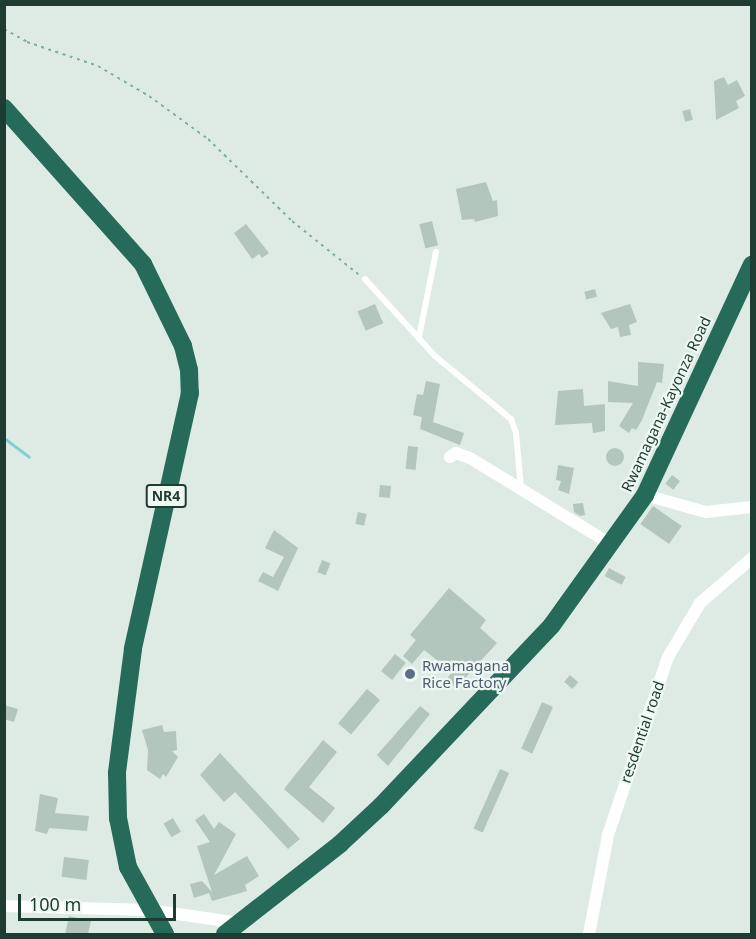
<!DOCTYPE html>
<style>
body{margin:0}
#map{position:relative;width:756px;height:939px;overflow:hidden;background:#ddebe4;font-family:"Noto Sans",sans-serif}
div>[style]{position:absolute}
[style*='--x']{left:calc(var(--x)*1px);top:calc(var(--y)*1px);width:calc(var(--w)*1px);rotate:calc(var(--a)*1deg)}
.stream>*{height:3px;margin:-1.5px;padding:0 1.5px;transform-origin:1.5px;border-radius:1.5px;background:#7eced7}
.building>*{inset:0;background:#b2c6bd;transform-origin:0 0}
.round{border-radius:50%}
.path>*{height:2px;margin-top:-1px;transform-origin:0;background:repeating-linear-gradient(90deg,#7ab29d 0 3px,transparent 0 7.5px)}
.lane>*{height:6px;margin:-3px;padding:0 3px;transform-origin:3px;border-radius:3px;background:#fff}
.street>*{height:12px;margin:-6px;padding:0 6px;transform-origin:6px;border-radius:6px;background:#fff}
.highway>*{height:18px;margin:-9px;padding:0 9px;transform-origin:9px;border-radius:9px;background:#266b59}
.dots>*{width:16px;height:16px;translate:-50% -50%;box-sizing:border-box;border:3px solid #eef7f2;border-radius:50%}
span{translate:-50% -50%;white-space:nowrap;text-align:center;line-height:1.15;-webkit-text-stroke:4.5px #eef7f2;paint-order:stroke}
.shield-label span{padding:2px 4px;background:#eef7f2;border:2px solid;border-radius:4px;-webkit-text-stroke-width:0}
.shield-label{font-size:14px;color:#1d3c32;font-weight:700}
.street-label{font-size:15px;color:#1d3c32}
.service-label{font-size:15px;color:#4e5e75}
.left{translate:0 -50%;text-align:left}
.frame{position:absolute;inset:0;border:6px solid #1d3c32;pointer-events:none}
.scale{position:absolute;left:18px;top:894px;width:158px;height:27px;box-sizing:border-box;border:3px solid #1d3c32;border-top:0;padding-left:8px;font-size:18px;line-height:21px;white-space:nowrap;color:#1d3c32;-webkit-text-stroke:4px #eef7f2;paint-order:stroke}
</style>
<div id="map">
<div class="stream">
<i style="--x:4;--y:438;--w:31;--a:37"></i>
</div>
<div class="building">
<i style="clip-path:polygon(724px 77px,728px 85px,737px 80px,745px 96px,736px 101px,739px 108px,716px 120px,714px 81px)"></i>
<i style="left:690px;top:109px;width:11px;height:8px;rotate:75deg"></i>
<i style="clip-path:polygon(486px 182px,493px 201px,497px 200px,498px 216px,475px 222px,474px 219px,462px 220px,456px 189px)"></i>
<i style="left:432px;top:221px;width:25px;height:13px;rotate:76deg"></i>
<i style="clip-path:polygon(246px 224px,269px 253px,262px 258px,259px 254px,252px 259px,234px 233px)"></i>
<i style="left:595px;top:289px;width:8px;height:11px;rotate:76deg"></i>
<i style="left:375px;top:304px;width:21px;height:19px;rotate:67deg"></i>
<i style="clip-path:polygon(630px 304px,637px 322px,629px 325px,631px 335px,620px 337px,618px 327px,611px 329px,601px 313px)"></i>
<i style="clip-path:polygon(638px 362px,664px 364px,662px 383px,657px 382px,642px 420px,636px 430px,632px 428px,629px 433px,619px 426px,633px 403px,608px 402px,608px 381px,638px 386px)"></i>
<i style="clip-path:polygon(426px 381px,440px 384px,433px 422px,464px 433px,460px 445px,420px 429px,422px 417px,413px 415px,417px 394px,423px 395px)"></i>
<i style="clip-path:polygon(583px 389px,584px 406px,605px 404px,605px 431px,593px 433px,592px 423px,555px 425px,558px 391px)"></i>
<i style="left:408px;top:446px;width:10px;height:23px;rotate:6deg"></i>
<i class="round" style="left:606px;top:448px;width:18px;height:18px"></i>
<i style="clip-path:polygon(558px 465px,574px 468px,569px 494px,558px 490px,561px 481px,556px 480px)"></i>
<i style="left:672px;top:475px;width:10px;height:11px;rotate:37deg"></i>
<i style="left:380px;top:485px;width:11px;height:12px;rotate:5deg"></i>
<i style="clip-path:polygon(583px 503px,585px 515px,580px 516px,574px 512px,573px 504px)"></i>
<i style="left:653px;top:506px;width:35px;height:22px;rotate:35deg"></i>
<i style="left:358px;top:512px;width:9px;height:12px;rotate:13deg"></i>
<i style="clip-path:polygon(274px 530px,298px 548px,278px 591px,258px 581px,263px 572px,273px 577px,284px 557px,265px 548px)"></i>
<i style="left:322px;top:560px;width:9px;height:13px;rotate:21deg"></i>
<i style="left:609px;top:568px;width:19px;height:9px;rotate:28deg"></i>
<i style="clip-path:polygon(449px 588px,486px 620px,480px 628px,497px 643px,456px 688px,446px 680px,452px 672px,424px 650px,412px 664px,403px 656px,416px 640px,410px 635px)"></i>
<i style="left:395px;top:654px;width:14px;height:22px;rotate:39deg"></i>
<i style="left:570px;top:675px;width:11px;height:9px;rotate:41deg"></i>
<i style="left:367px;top:689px;width:17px;height:45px;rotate:40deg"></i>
<i style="left:542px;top:702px;width:12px;height:51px;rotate:24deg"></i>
<i style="clip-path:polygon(4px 705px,18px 709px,14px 722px,4px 719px)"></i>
<i style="clip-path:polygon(420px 706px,430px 714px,388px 766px,377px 755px)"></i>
<i style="clip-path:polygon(162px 725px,164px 732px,176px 731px,177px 750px,172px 751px,178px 757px,166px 777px,163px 774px,160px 779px,147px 770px,148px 750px,142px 730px)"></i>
<i style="clip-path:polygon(323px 740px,337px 752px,309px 787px,335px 808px,323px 823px,284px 789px)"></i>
<i style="clip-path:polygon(220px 753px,300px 839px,288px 849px,235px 792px,224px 802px,200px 775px)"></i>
<i style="left:500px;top:769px;width:10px;height:65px;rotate:24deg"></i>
<i style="clip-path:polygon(40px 794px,58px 798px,55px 813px,89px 816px,87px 831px,49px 828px,47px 834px,35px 831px)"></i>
<i style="clip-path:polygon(204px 814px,214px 829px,219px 822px,236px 834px,214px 875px,247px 856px,259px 876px,245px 885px,247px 891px,212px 901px,209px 893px,194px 898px,190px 884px,202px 881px,212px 892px,197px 846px,210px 842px,195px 820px)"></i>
<i style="left:173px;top:818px;width:16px;height:11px;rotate:60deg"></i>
<i style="left:64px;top:857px;width:25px;height:20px;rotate:7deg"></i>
<i style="clip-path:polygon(69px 916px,91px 921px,88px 934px,65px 934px)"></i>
</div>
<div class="path">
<i style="--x:4;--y:29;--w:26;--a:29"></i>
<i style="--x:27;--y:42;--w:75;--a:18.7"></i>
<i style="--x:98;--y:66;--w:59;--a:30.5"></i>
<i style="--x:149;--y:96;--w:73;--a:36.1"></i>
<i style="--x:208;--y:139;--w:117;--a:44.3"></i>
<i style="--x:292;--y:221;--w:85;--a:38.8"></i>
</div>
<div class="lane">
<i style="--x:365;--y:279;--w:104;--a:47.7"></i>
<i style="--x:435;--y:356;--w:99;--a:39.7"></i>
<i style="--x:511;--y:419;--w:15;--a:70"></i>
<i style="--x:516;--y:433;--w:55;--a:84.8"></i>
<i style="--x:419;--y:337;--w:87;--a:-78.7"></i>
</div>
<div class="street">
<i style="--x:450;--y:457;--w:7;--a:-34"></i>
<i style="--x:456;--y:453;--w:15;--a:20"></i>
<i style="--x:470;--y:458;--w:167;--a:31.5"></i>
<i style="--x:645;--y:495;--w:63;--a:15.6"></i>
<i style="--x:706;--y:512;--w:46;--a:-6.2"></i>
<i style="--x:4;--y:906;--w:146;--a:1.6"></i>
<i style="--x:150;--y:910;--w:90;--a:8.3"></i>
<i style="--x:589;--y:934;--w:101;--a:-79.1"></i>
<i style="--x:608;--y:835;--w:188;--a:-71.4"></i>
<i style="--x:668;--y:657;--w:63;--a:-59.3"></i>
<i style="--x:700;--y:603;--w:69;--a:-40.9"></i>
</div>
<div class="highway">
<i style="--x:4;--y:108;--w:209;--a:48.3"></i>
<i style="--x:143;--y:264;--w:91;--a:64"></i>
<i style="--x:183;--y:346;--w:25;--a:76"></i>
<i style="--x:189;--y:370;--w:23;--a:88"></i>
<i style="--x:190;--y:393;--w:262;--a:102.6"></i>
<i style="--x:133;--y:649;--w:125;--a:97.4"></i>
<i style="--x:117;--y:773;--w:45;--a:88.7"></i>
<i style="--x:118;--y:818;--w:50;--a:78.5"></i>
<i style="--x:128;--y:867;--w:77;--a:61.1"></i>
<i style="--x:225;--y:934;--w:146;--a:-38"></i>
<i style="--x:340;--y:844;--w:56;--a:-42.8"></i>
<i style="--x:381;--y:806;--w:249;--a:-46.6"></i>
<i style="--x:552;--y:625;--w:160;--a:-54.4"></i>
<i style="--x:645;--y:495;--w:254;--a:-65.1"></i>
</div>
<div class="dots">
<i style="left:410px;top:674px;background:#5c6f8a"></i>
</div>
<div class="shield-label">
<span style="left:166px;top:496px">NR4</span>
</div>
<div class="street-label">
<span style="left:666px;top:404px;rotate:-65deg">Rwamagana-Kayonza Road</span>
<span style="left:642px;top:732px;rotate:-71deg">resdential road</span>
</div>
<div class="service-label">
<span class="left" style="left:422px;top:674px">Rwamagana<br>Rice Factory</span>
</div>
<div class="frame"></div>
<div class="scale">100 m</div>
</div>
